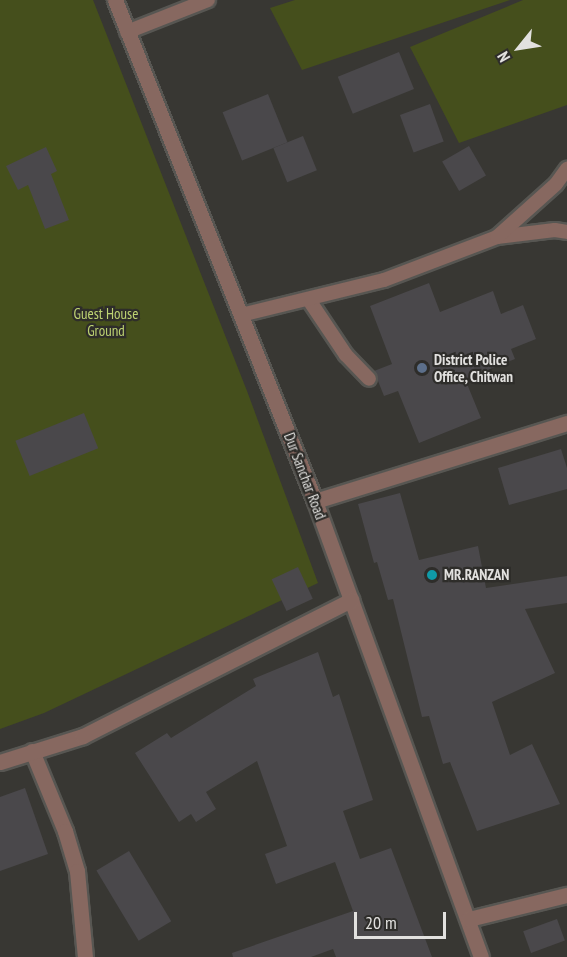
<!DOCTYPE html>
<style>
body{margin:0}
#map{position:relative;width:567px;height:957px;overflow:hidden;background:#383733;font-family:"PT Sans Narrow",sans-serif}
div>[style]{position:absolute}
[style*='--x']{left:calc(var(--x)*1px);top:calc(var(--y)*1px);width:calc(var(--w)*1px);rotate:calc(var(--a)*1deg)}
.green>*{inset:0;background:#454f1c}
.building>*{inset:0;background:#4a484b;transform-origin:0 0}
.roads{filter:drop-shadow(2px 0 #575652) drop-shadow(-2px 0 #575652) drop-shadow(0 2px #575652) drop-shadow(0 -2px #575652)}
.lane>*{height:14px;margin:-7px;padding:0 7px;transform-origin:7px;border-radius:7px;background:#876860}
.street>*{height:15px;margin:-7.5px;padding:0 7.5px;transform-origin:7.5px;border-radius:7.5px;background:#876860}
.dots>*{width:16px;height:16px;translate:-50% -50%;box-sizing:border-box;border:3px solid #2e2d2a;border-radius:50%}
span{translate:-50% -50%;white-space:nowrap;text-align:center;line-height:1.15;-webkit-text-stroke:4.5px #2e2d2a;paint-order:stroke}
.park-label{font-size:15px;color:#bdd272}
.poi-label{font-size:15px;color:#e2e1df;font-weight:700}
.left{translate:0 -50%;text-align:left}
.street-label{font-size:15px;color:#e2e1df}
.north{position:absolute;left:489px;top:18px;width:60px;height:60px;-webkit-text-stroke:4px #2e2d2a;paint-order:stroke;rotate:240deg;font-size:16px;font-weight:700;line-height:24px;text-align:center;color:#e2e1df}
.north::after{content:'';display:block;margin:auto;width:21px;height:27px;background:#e2e1df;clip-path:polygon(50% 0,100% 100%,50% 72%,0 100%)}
.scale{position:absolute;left:354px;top:912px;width:92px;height:27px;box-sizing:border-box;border:3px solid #e2e1df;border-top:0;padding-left:8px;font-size:18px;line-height:21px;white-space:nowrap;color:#e2e1df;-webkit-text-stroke:4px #2e2d2a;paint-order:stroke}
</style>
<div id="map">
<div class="green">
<i style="clip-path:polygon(0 0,93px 0,247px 391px,318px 583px,44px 713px,0 729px)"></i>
<i style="clip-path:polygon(295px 0,510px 0,302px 70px,270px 8px)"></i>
<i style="clip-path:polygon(523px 0,567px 0,567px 105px,459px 143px,410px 47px)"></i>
</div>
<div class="building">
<i style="left:399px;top:52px;width:40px;height:66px;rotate:68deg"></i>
<i style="left:268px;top:94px;width:52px;height:49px;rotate:68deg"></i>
<i style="left:430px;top:104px;width:40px;height:32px;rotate:70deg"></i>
<i style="left:303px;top:136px;width:37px;height:32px;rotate:68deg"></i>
<i style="left:469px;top:146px;width:34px;height:31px;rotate:60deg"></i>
<i style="clip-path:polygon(46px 147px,57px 171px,51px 174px,69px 220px,45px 229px,28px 185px,18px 190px,6px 166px)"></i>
<i style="clip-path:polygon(429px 283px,440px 312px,493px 291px,501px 314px,523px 305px,536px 339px,511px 349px,515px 359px,465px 379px,481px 418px,419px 443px,398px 391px,384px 396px,374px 371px,392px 364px,370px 306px)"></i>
<i style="left:84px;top:413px;width:38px;height:74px;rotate:68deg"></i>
<i style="clip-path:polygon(561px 449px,567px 468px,567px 489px,509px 505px,498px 468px)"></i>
<i style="clip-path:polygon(400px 493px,419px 560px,478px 546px,486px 588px,567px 576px,567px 603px,525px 609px,555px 673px,492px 702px,510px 755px,532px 744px,560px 804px,477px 831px,450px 762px,443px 764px,429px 716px,422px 717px,393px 599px,388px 600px,377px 562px,374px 563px,358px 504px)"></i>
<i style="left:298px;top:567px;width:35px;height:29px;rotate:65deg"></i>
<i style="clip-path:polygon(318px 652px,333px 697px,339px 694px,373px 800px,343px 811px,360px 859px,391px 848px,432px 957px,336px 957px,333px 949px,311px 957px,233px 957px,232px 953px,353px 911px,335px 862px,276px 884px,265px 854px,287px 846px,257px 761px,206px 792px,216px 809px,196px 822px,191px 814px,179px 822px,135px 753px,167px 733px,171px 738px,256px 686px,253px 679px)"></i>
<i style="clip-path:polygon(25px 788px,48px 854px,0 871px,0 797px)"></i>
<i style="left:129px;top:851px;width:82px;height:38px;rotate:59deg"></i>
<i style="left:557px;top:919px;width:23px;height:36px;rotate:70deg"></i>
</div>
<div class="roads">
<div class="lane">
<i style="--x:127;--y:32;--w:87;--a:-21.6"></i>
<i style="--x:497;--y:237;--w:58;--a:-6.9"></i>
<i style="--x:555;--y:230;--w:12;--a:9"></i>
<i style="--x:309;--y:300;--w:66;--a:56.1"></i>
<i style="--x:346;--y:355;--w:33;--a:46"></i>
<i style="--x:241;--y:315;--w:147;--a:-13.8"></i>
<i style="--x:384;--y:280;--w:121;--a:-20.8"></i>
<i style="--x:497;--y:237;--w:79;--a:-41.9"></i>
<i style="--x:556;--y:184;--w:19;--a:-54"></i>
</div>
<div class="street">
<i style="--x:115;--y:0;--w:539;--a:68.24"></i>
<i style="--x:315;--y:501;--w:485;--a:70"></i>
<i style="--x:315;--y:501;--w:264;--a:-17.2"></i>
<i style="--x:32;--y:751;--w:87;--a:67.6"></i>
<i style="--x:65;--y:831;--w:42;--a:73.3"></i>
<i style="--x:77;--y:871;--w:86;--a:84.7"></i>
<i style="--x:0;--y:762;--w:87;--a:-17.4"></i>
<i style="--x:83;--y:736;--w:301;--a:-26.9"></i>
<i style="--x:469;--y:919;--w:101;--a:-13.8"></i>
</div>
</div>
<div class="dots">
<i style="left:422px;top:368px;background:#5c6f8a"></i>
<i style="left:432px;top:575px;background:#0f9aa8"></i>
</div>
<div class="park-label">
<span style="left:106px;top:322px">Guest House<br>Ground</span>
</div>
<div class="poi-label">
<span class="left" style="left:434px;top:368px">District Police<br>Office, Chitwan</span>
<span class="left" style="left:444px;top:575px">MR.RANZAN</span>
</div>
<div class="street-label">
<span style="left:305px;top:476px;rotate:69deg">Dur Sanchar Road</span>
</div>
<div class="north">N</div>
<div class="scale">20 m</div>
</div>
